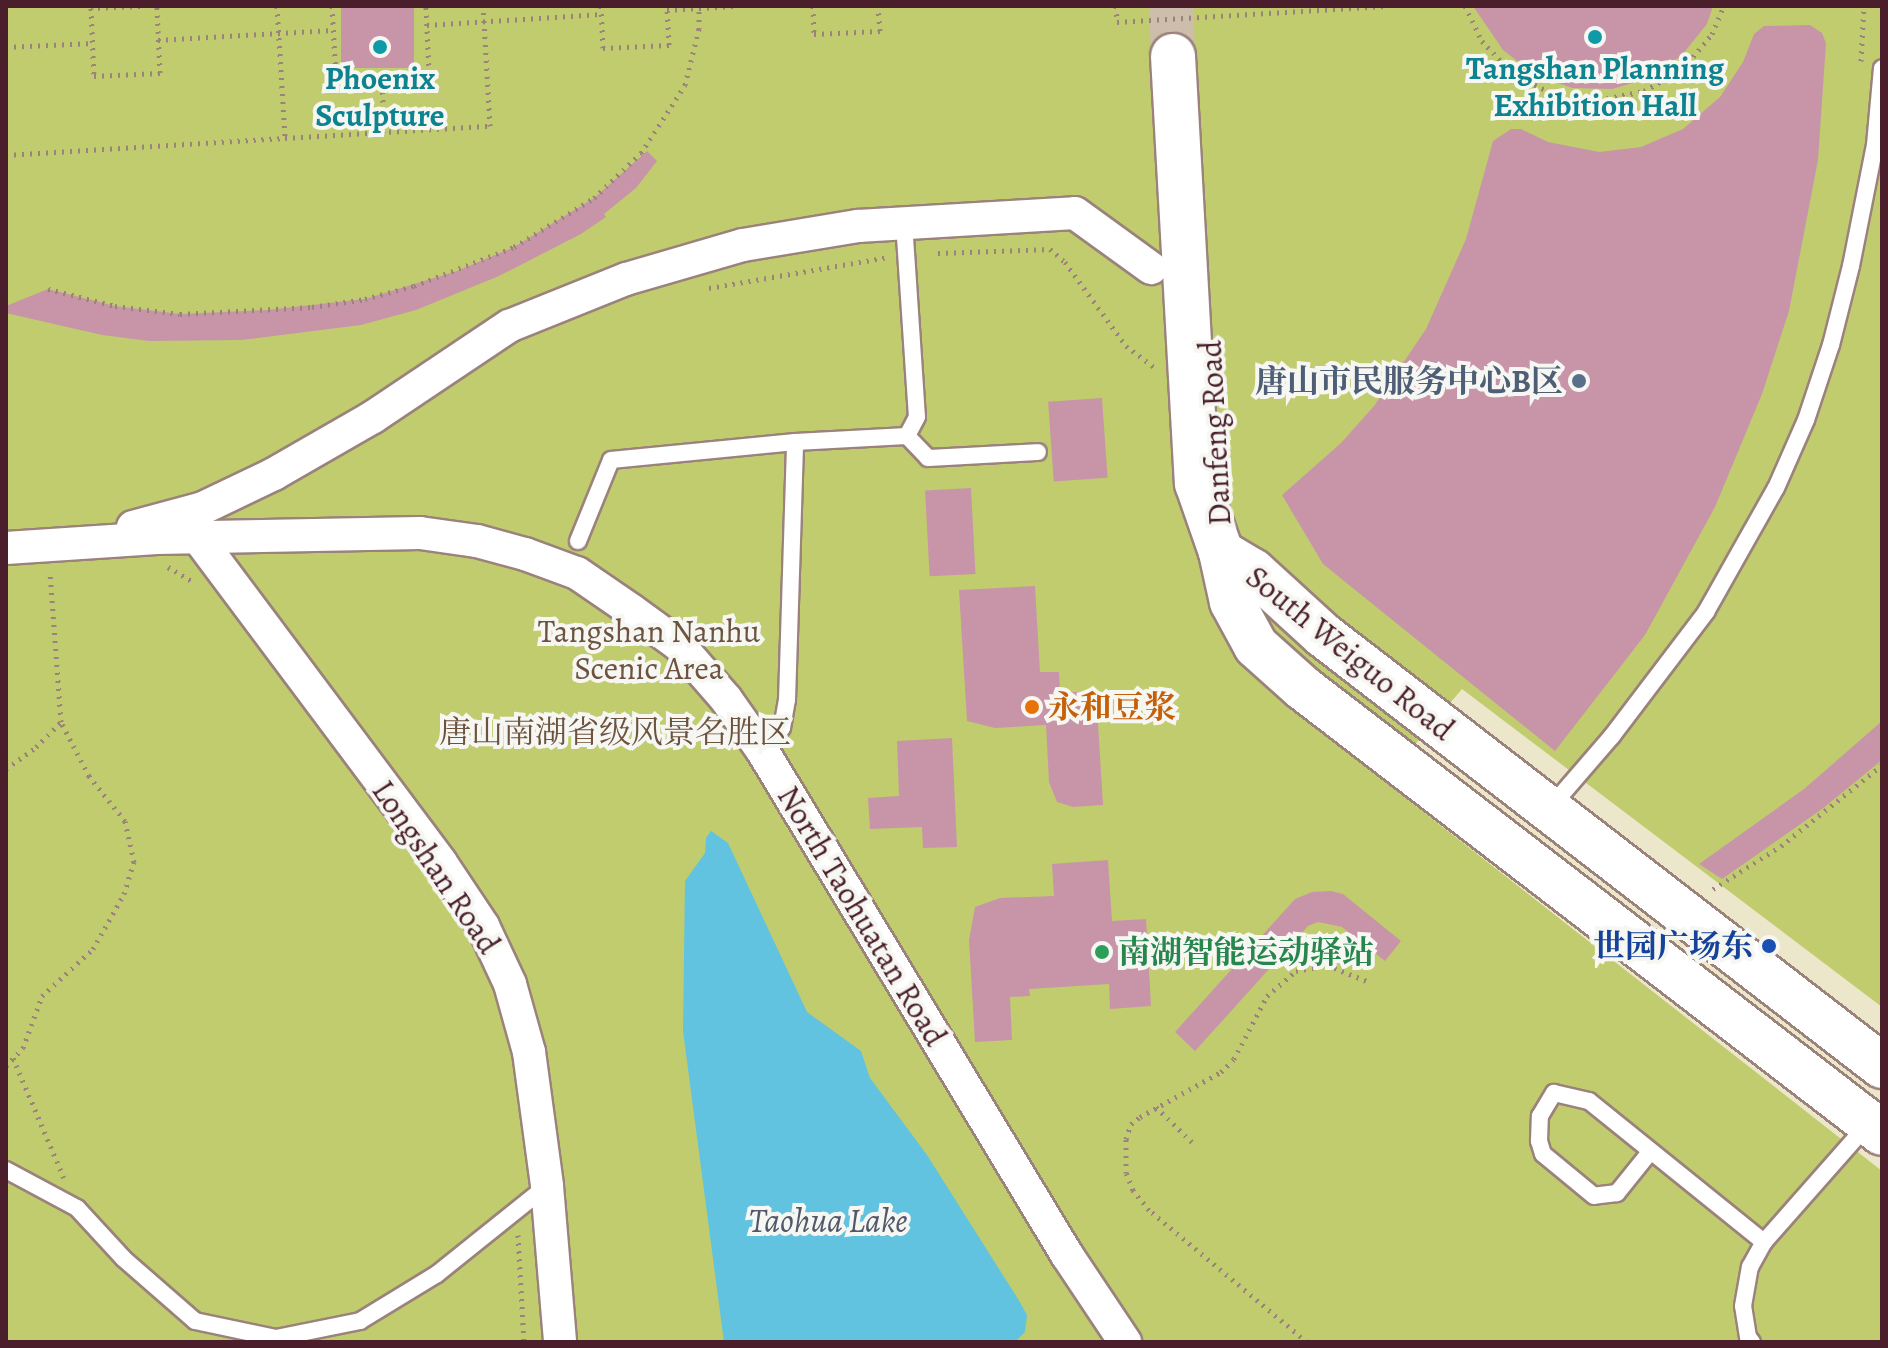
<!DOCTYPE html>
<meta charset="utf-8">
<style>
body{margin:0}
#map{position:relative;width:1888px;height:1348px;overflow:hidden;background:#ece6cb;font-family:Alegreya,"Noto Serif SC",serif}
div>[style]{position:absolute}
[style*='--x']{left:calc(var(--x)*1px);top:calc(var(--y)*1px);width:calc(var(--w)*1px);rotate:calc(var(--a)*1deg)}
.green>*{inset:0;background:#c0cc6e}
.water>*{inset:0;background:#61c3df}
.building>*{inset:0;background:#c895a8;transform-origin:0 0}
.secondary-tunnel>*{height:44px;margin-top:-22px;transform-origin:0;background:repeating-linear-gradient(90deg,#ccbeab 0 44px,transparent 0 66px)}
.path>*{height:5px;margin-top:-2.5px;transform-origin:0;background:repeating-linear-gradient(90deg,#9b827b 0 2px,transparent 0 8px)}
.roads{filter:drop-shadow(2px 0 #9b827b) drop-shadow(-2px 0 #9b827b) drop-shadow(0 2px #9b827b) drop-shadow(0 -2px #9b827b)}
.lane>*{height:16px;margin:-8px;padding:0 8px;transform-origin:8px;border-radius:8px;background:#fff}
.street>*{height:32px;margin:-16px;padding:0 16px;transform-origin:16px;border-radius:16px;background:#fff}
.secondary>*{height:44px;margin:-22px;padding:0 22px;transform-origin:22px;border-radius:22px;background:#fff}
.dots>*{width:22px;height:22px;translate:-50% -50%;box-sizing:border-box;border:4px solid #f6f6f2;border-radius:50%}
span{translate:-50% -50%;white-space:nowrap;text-align:center;line-height:1.15;-webkit-text-stroke:8px #f6f6f2;paint-order:stroke}
.culture-label{font-size:32px;color:#0d838f;font-weight:700}
.service-label{font-size:32px;color:#4e5e75;font-weight:700}
.right{translate:-100% -50%;text-align:right}
.street-label{font-size:32px;color:#4a1f2b}
.park-label{font-size:32px;color:#6d533f}
.food-label{font-size:32px;color:#c56008;font-weight:700}
.left{translate:0 -50%;text-align:left}
.transit-label{font-size:32px;color:#164399;font-weight:700}
.leisure-label{font-size:32px;color:#27864d;font-weight:700}
.water-label{font-size:34px;color:#52586a;font-style:italic}
.frame{position:absolute;inset:0;border:8px solid #4a1f2b;pointer-events:none}
</style>
<div id="map">
<div class="green">
<i style="clip-path:polygon(6px 6px,1882px 6px,1882px 1007px,1462px 689px,1384px 781px,1882px 1171px,1882px 1342px,6px 1342px)"></i>
</div>
<div class="water">
<i style="clip-path:polygon(711px 831px,728px 843px,807px 1012px,861px 1051px,870px 1078px,927px 1155px,1018px 1299px,1027px 1315px,1025px 1332px,1015px 1342px,724px 1342px,683px 1031px,685px 881px,705px 853px,706px 838px)"></i>
</div>
<div class="building">
<i style="left:341px;top:6px;width:73px;height:62px"></i>
<i style="clip-path:polygon(1473px 6px,1713px 6px,1707px 24px,1682px 55px,1650px 78px,1612px 89px,1572px 88px,1534px 74px,1503px 50px)"></i>
<i style="clip-path:polygon(1810px 25px,1822px 33px,1826px 43px,1818px 160px,1789px 311px,1762px 394px,1715px 507px,1645px 635px,1555px 751px,1323px 564px,1282px 495px,1341px 443px,1374px 406px,1426px 329px,1466px 239px,1493px 141px,1511px 129px,1521px 129px,1548px 142px,1599px 152px,1641px 147px,1683px 129px,1720px 97px,1743px 62px,1754px 34px,1764px 26px)"></i>
<i style="clip-path:polygon(647px 151px,657px 161px,636px 188px,604px 214px,606px 217px,581px 234px,499px 276px,416px 310px,361px 325px,242px 340px,149px 341px,102px 335px,6px 313px,6px 306px,48px 289px,115px 306px,180px 314px,267px 310px,365px 299px,457px 271px,514px 247px,594px 198px)"></i>
<i style="left:1102px;top:398px;width:80px;height:54px;rotate:86deg"></i>
<i style="left:971px;top:488px;width:86px;height:46px;rotate:87deg"></i>
<i style="clip-path:polygon(1035px 586px,1040px 672px,1059px 672px,1060px 693px,1096px 691px,1103px 805px,1073px 807px,1057px 802px,1049px 782px,1046px 725px,995px 728px,967px 721px,959px 590px)"></i>
<i style="clip-path:polygon(1882px 721px,1882px 760px,1822px 809px,1722px 879px,1699px 864px,1804px 789px)"></i>
<i style="clip-path:polygon(952px 738px,957px 847px,923px 848px,922px 827px,870px 829px,868px 798px,899px 796px,897px 741px)"></i>
<i style="clip-path:polygon(1108px 860px,1112px 921px,1146px 919px,1151px 1006px,1110px 1009px,1109px 984px,1029px 989px,1030px 996px,1010px 997px,1012px 1040px,975px 1042px,969px 940px,975px 907px,1000px 898px,1054px 896px,1052px 864px)"></i>
<i style="clip-path:polygon(1331px 891px,1343px 894px,1401px 941px,1385px 961px,1342px 927px,1318px 922px,1308px 926px,1195px 1051px,1175px 1032px,1295px 899px,1312px 892px)"></i>
</div>
<div class="secondary-tunnel">
<i style="--x:1171;--y:6;--w:50;--a:87.7"></i>
</div>
<div class="path">
<i style="--x:140;--y:6;--w:49;--a:177.7"></i>
<i style="--x:91;--y:8;--w:68;--a:87.5"></i>
<i style="--x:94;--y:76;--w:66;--a:-2.6"></i>
<i style="--x:160;--y:73;--w:67;--a:-92.6"></i>
<i style="--x:277;--y:6;--w:132;--a:86.5"></i>
<i style="--x:285;--y:138;--w:205;--a:-3.4"></i>
<i style="--x:490;--y:126;--w:120;--a:-93.3"></i>
<i style="--x:332;--y:6;--w:72;--a:86.8"></i>
<i style="--x:336;--y:78;--w:93;--a:-3.1"></i>
<i style="--x:429;--y:73;--w:67;--a:-92.6"></i>
<i style="--x:601;--y:6;--w:42;--a:87.3"></i>
<i style="--x:603;--y:48;--w:66;--a:-2.6"></i>
<i style="--x:669;--y:45;--w:39;--a:-93"></i>
<i style="--x:813;--y:6;--w:28;--a:88"></i>
<i style="--x:814;--y:34;--w:66;--a:-2.6"></i>
<i style="--x:880;--y:31;--w:25;--a:-95"></i>
<i style="--x:1116;--y:6;--w:16;--a:86"></i>
<i style="--x:1117;--y:22;--w:269;--a:-3.4"></i>
<i style="--x:1465;--y:6;--w:39;--a:64"></i>
<i style="--x:1482;--y:41;--w:45;--a:46.8"></i>
<i style="--x:1513;--y:74;--w:46;--a:26"></i>
<i style="--x:1554;--y:94;--w:45;--a:7.6"></i>
<i style="--x:1599;--y:100;--w:46;--a:-11.3"></i>
<i style="--x:1644;--y:91;--w:45;--a:-29.4"></i>
<i style="--x:1683;--y:69;--w:45;--a:-50.4"></i>
<i style="--x:1712;--y:34;--w:30;--a:-67"></i>
<i style="--x:667;--y:10;--w:67;--a:-3.4"></i>
<i style="--x:427;--y:25;--w:175;--a:-3.6"></i>
<i style="--x:158;--y:40;--w:175;--a:-3.3"></i>
<i style="--x:6;--y:47;--w:87;--a:-2.6"></i>
<i style="--x:1861;--y:61;--w:55;--a:-86.9"></i>
<i style="--x:382;--y:76;--w:56;--a:88"></i>
<i style="--x:6;--y:155;--w:280;--a:-3.5"></i>
<i style="--x:938;--y:253;--w:112;--a:-2"></i>
<i style="--x:1050;--y:249;--w:20;--a:41"></i>
<i style="--x:1065;--y:262;--w:104;--a:54"></i>
<i style="--x:1126;--y:346;--w:38;--a:37"></i>
<i style="--x:709;--y:288;--w:183;--a:-9.8"></i>
<i style="--x:48;--y:289;--w:69;--a:14.2"></i>
<i style="--x:115;--y:306;--w:65;--a:7"></i>
<i style="--x:180;--y:314;--w:132;--a:-3"></i>
<i style="--x:312;--y:307;--w:54;--a:-8.6"></i>
<i style="--x:365;--y:299;--w:51;--a:-14.9"></i>
<i style="--x:414;--y:286;--w:107;--a:-21.3"></i>
<i style="--x:514;--y:247;--w:94;--a:-31.5"></i>
<i style="--x:594;--y:198;--w:65;--a:-43.8"></i>
<i style="--x:641;--y:153;--w:81;--a:-57.1"></i>
<i style="--x:685;--y:85;--w:58;--a:-76"></i>
<i style="--x:699;--y:29;--w:23;--a:-90"></i>
<i style="--x:168;--y:567;--w:29;--a:31"></i>
<i style="--x:6;--y:769;--w:37;--a:-36"></i>
<i style="--x:36;--y:747;--w:35;--a:-45"></i>
<i style="--x:1713;--y:889;--w:80;--a:-32.3"></i>
<i style="--x:1781;--y:846;--w:129;--a:-38.7"></i>
<i style="--x:13;--y:1058;--w:130;--a:67"></i>
<i style="--x:6;--y:1066;--w:25;--a:-47"></i>
<i style="--x:23;--y:1048;--w:55;--a:-69.9"></i>
<i style="--x:42;--y:996;--w:69;--a:-42.7"></i>
<i style="--x:93;--y:949;--w:63;--a:-60.6"></i>
<i style="--x:124;--y:894;--w:34;--a:-73"></i>
<i style="--x:134;--y:862;--w:42;--a:-102.4"></i>
<i style="--x:125;--y:821;--w:58;--a:-128.7"></i>
<i style="--x:89;--y:776;--w:61;--a:-117.4"></i>
<i style="--x:61;--y:722;--w:150;--a:-94.2"></i>
<i style="--x:1156;--y:1107;--w:50;--a:44.2"></i>
<i style="--x:518;--y:1235;--w:107;--a:86.8"></i>
<i style="--x:1307;--y:1342;--w:206;--a:-140.1"></i>
<i style="--x:1149;--y:1210;--w:26;--a:-129"></i>
<i style="--x:1133;--y:1190;--w:18;--a:-112"></i>
<i style="--x:1126;--y:1173;--w:34;--a:-90"></i>
<i style="--x:1126;--y:1139;--w:16;--a:-72"></i>
<i style="--x:1131;--y:1124;--w:11;--a:-38"></i>
<i style="--x:1140;--y:1117;--w:93;--a:-29.1"></i>
<i style="--x:1221;--y:1072;--w:18;--a:-45"></i>
<i style="--x:1234;--y:1059;--w:71;--a:-62.4"></i>
<i style="--x:1267;--y:996;--w:38;--a:-41"></i>
<i style="--x:1296;--y:971;--w:32;--a:-11"></i>
<i style="--x:1327;--y:965;--w:45;--a:22"></i>
</div>
<div class="roads">
<div class="lane">
<i style="--x:904;--y:222;--w:195;--a:86.2"></i>
<i style="--x:917;--y:417;--w:21;--a:118"></i>
<i style="--x:907;--y:436;--w:30;--a:46"></i>
<i style="--x:928;--y:458;--w:110;--a:-3.1"></i>
<i style="--x:578;--y:541;--w:87;--a:-67.8"></i>
<i style="--x:611;--y:460;--w:185;--a:-5.6"></i>
<i style="--x:795;--y:442;--w:112;--a:-3.1"></i>
<i style="--x:762;--y:750;--w:30;--a:-48"></i>
<i style="--x:782;--y:728;--w:28;--a:-80"></i>
<i style="--x:787;--y:700;--w:258;--a:-88.2"></i>
<i style="--x:1549;--y:809;--w:96;--a:-49.2"></i>
<i style="--x:1612;--y:736;--w:156;--a:-52.8"></i>
<i style="--x:1706;--y:612;--w:142;--a:-60.6"></i>
<i style="--x:1776;--y:488;--w:74;--a:-66.2"></i>
<i style="--x:1806;--y:420;--w:79;--a:-71.6"></i>
<i style="--x:1831;--y:345;--w:81;--a:-75.8"></i>
<i style="--x:1851;--y:266;--w:123;--a:-78.8"></i>
<i style="--x:1875;--y:145;--w:77;--a:-84.8"></i>
<i style="--x:1650;--y:1152;--w:53;--a:128.8"></i>
<i style="--x:1617;--y:1193;--w:23;--a:173"></i>
<i style="--x:1594;--y:1196;--w:66;--a:-140.5"></i>
<i style="--x:1543;--y:1154;--w:14;--a:-107"></i>
<i style="--x:1539;--y:1141;--w:25;--a:-88"></i>
<i style="--x:1540;--y:1116;--w:27;--a:-59"></i>
<i style="--x:1554;--y:1093;--w:36;--a:13"></i>
<i style="--x:1589;--y:1101;--w:225;--a:38.9"></i>
<i style="--x:6;--y:1170;--w:81;--a:28.2"></i>
<i style="--x:77;--y:1208;--w:69;--a:47.3"></i>
<i style="--x:124;--y:1259;--w:94;--a:41.1"></i>
<i style="--x:195;--y:1321;--w:83;--a:11.9"></i>
<i style="--x:276;--y:1338;--w:86;--a:-11.4"></i>
<i style="--x:360;--y:1321;--w:90;--a:-31.4"></i>
<i style="--x:437;--y:1274;--w:141;--a:-38.7"></i>
<i style="--x:1752;--y:1342;--w:6;--a:-129"></i>
<i style="--x:1748;--y:1337;--w:31;--a:-99"></i>
<i style="--x:1743;--y:1306;--w:40;--a:-80"></i>
<i style="--x:1750;--y:1267;--w:29;--a:-61"></i>
<i style="--x:1764;--y:1242;--w:157;--a:-48.6"></i>
</div>
<div class="street">
<i style="--x:133;--y:527;--w:73;--a:-15.2"></i>
<i style="--x:203;--y:508;--w:79;--a:-25.6"></i>
<i style="--x:274;--y:474;--w:114;--a:-29.9"></i>
<i style="--x:373;--y:417;--w:164;--a:-33.8"></i>
<i style="--x:509;--y:326;--w:126;--a:-21.9"></i>
<i style="--x:626;--y:279;--w:122;--a:-16.2"></i>
<i style="--x:743;--y:245;--w:117;--a:-9.4"></i>
<i style="--x:858;--y:226;--w:217;--a:-3.4"></i>
<i style="--x:1075;--y:213;--w:94;--a:35.9"></i>
<i style="--x:199;--y:539;--w:404;--a:53.2"></i>
<i style="--x:441;--y:863;--w:76;--a:56.3"></i>
<i style="--x:483;--y:926;--w:64;--a:65"></i>
<i style="--x:510;--y:984;--w:71;--a:74.4"></i>
<i style="--x:529;--y:1052;--w:135;--a:82.3"></i>
<i style="--x:547;--y:1186;--w:157;--a:85.2"></i>
<i style="--x:6;--y:548;--w:151;--a:-3.8"></i>
<i style="--x:157;--y:538;--w:263;--a:-1.1"></i>
<i style="--x:420;--y:533;--w:58;--a:8"></i>
<i style="--x:477;--y:541;--w:50;--a:15.2"></i>
<i style="--x:525;--y:554;--w:55;--a:20.1"></i>
<i style="--x:577;--y:573;--w:65;--a:34.4"></i>
<i style="--x:631;--y:610;--w:59;--a:36.1"></i>
<i style="--x:679;--y:645;--w:72;--a:49"></i>
<i style="--x:726;--y:699;--w:62;--a:54.8"></i>
<i style="--x:762;--y:750;--w:590;--a:58.87"></i>
<i style="--x:1067;--y:1255;--w:105;--a:56.3"></i>
</div>
<div class="secondary">
<i style="--x:1173;--y:56;--w:428;--a:86.8"></i>
<i style="--x:1197;--y:483;--w:73;--a:70.8"></i>
<i style="--x:1221;--y:552;--w:51;--a:77.6"></i>
<i style="--x:1232;--y:602;--w:50;--a:61.4"></i>
<i style="--x:1256;--y:646;--w:63;--a:41.8"></i>
<i style="--x:1303;--y:688;--w:730;--a:37.54"></i>
<i style="--x:1221;--y:552;--w:37;--a:31"></i>
<i style="--x:1253;--y:571;--w:95;--a:42.4"></i>
<i style="--x:1323;--y:635;--w:706;--a:37.63"></i>
</div>
</div>
<div class="dots">
<i style="left:1595px;top:37px;background:#0f9aa8"></i>
<i style="left:380px;top:47px;background:#0f9aa8"></i>
<i style="left:1579px;top:381px;background:#5c6f8a"></i>
<i style="left:1032px;top:707px;background:#e8710a"></i>
<i style="left:1769px;top:946px;background:#1a4fb4"></i>
<i style="left:1102px;top:952px;background:#2e9e5b"></i>
</div>
<div class="culture-label">
<span style="left:1595px;top:87px">Tangshan Planning<br>Exhibition Hall</span>
<span style="left:380px;top:97px">Phoenix<br>Sculpture</span>
</div>
<div class="service-label">
<span class="right" style="left:1563px;top:381px">唐山市民服务中心B区</span>
</div>
<div class="street-label">
<span style="left:1215px;top:433px;rotate:-93deg">Danfeng Road</span>
<span style="left:1350px;top:653px;rotate:39deg">South Weiguo Road</span>
<span style="left:436px;top:867px;rotate:56deg">Longshan Road</span>
<span style="left:862px;top:916px;rotate:59deg">North Taohuatan Road</span>
</div>
<div class="park-label">
<span style="left:649px;top:650px">Tangshan Nanhu<br>Scenic Area</span>
<span style="left:615px;top:732px">唐山南湖省级风景名胜区</span>
</div>
<div class="food-label">
<span class="left" style="left:1048px;top:707px">永和豆浆</span>
</div>
<div class="transit-label">
<span class="right" style="left:1753px;top:946px">世园广场东</span>
</div>
<div class="leisure-label">
<span class="left" style="left:1118px;top:952px">南湖智能运动驿站</span>
</div>
<div class="water-label">
<span style="left:828px;top:1221px">Taohua Lake</span>
</div>
<div class="frame"></div>
</div>
